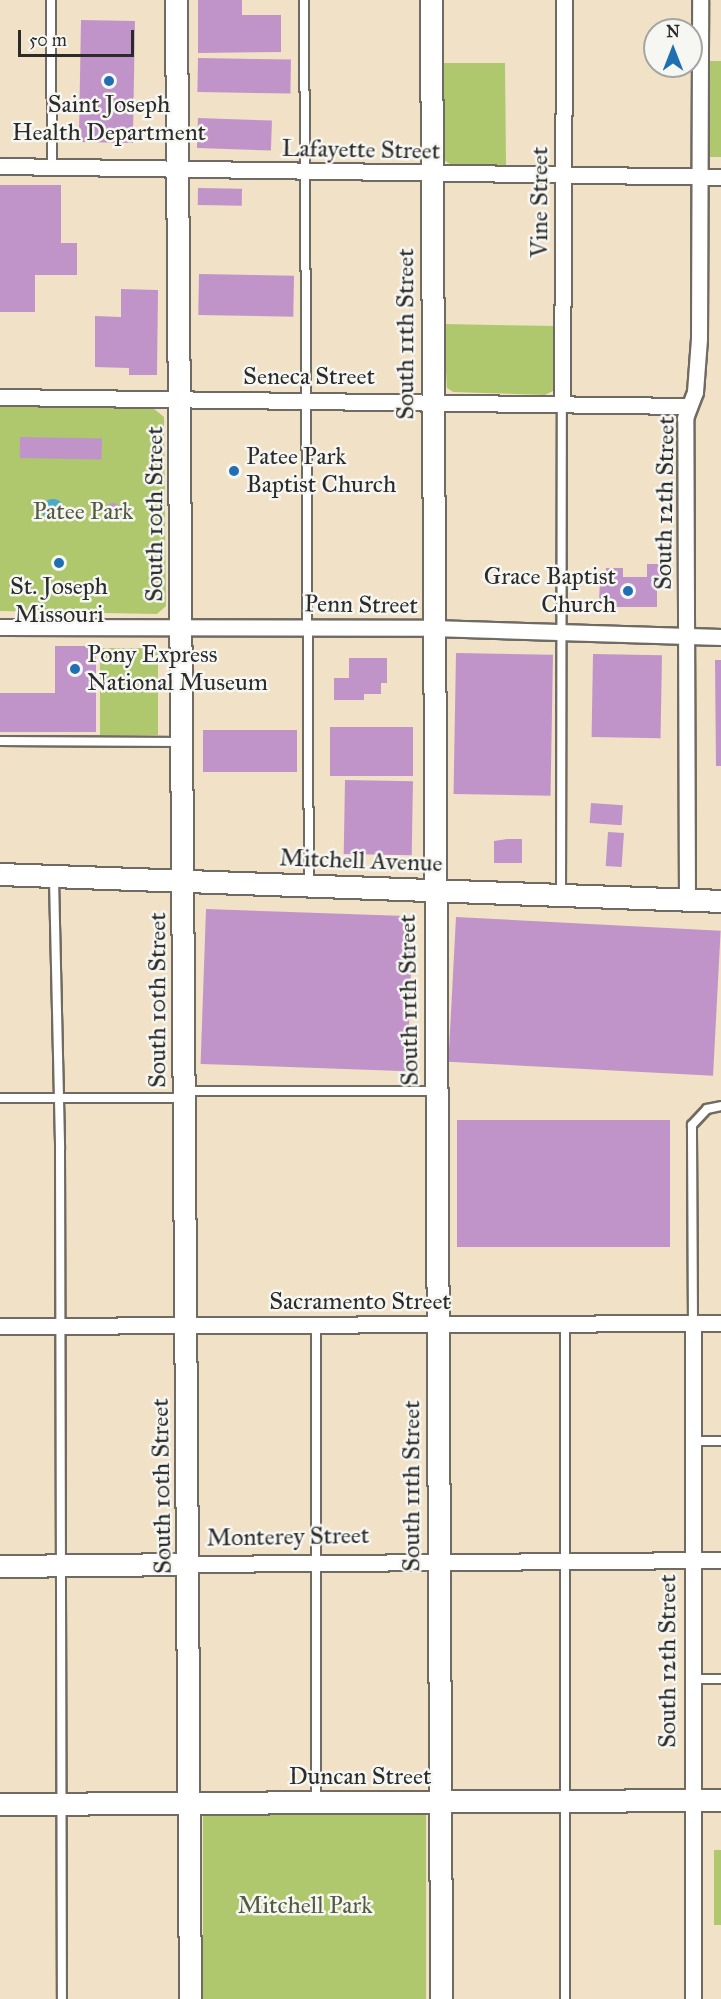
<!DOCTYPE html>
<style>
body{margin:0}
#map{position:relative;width:721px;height:1999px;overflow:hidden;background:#f1e2c7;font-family:"IM FELL Great Primer",serif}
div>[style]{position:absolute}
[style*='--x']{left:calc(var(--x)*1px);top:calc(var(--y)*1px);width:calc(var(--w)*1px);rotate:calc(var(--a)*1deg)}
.green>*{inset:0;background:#afc86e;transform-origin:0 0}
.water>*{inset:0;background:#4aaac9}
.round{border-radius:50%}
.building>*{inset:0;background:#c094c9;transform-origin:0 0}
.roads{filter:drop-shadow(2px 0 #706b62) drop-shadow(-2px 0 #706b62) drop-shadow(0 2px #706b62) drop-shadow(0 -2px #706b62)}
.lane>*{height:8px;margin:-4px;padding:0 4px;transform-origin:4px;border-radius:4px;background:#fff}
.street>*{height:15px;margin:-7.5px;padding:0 7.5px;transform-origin:7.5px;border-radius:7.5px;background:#fff}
.secondary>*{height:21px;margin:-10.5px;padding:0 10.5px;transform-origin:10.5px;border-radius:10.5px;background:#fff}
.dots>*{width:16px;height:16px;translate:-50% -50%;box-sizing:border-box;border:3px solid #f6f6f2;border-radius:50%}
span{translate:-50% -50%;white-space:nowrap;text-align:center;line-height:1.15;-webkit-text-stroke:5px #f6f6f2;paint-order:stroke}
.poi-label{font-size:24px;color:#2b2b2b}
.left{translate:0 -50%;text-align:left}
.right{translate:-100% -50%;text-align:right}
.street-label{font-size:24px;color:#2b2b2b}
.park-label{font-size:24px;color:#535a3f}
.north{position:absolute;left:643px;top:18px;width:60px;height:60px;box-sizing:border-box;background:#f6f6f2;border:2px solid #a5a5a2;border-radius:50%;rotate:0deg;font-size:16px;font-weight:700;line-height:24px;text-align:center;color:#2b2b2b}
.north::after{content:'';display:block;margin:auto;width:21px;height:27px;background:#1f6fb2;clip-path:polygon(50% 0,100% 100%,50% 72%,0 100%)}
.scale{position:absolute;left:18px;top:30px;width:116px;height:27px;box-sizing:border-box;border:3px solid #2b2b2b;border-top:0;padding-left:8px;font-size:18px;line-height:21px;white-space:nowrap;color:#2b2b2b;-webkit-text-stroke:4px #f6f6f2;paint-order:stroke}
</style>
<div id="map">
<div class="green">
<i style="left:708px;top:61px;width:13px;height:96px"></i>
<i style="clip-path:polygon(441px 63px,505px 63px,506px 165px,450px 164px,442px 159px)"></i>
<i style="clip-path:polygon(443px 324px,556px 326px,555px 390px,545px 395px,453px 392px,447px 388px)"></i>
<i style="clip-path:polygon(0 406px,153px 408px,164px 417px,166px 606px,157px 614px,0 611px)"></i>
<i style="left:100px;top:648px;width:58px;height:87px"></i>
<i style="left:426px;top:1811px;width:188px;height:223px;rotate:90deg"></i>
<i style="left:714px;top:1850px;width:7px;height:75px"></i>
</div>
<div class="water">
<i class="round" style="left:42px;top:499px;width:22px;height:22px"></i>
</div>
<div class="building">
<i style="clip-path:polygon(198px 0,242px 0,242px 15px,281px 15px,281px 52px,198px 53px)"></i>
<i style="left:81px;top:20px;width:54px;height:122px;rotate:1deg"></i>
<i style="left:198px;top:58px;width:93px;height:34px;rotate:1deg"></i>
<i style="left:198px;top:118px;width:74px;height:30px;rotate:2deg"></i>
<i style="clip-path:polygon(0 185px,61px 185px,61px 243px,77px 243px,77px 275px,35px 275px,35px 312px,0 312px)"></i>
<i style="left:198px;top:188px;width:44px;height:17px;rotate:1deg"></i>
<i style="left:199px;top:274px;width:95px;height:41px;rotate:1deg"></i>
<i style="clip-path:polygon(121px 289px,158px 290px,157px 375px,129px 375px,129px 368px,95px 367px,95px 316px,121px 317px)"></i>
<i style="left:20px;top:437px;width:82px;height:21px;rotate:1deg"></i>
<i class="round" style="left:105px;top:503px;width:16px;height:16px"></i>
<i style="clip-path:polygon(647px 564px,664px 564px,664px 581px,657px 581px,657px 607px,615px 607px,615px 603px,599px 602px,600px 579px,606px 580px,606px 568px,623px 568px,623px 577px,647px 577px)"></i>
<i style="clip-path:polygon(55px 646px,96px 646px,96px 732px,0 732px,0 693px,55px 693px)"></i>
<i style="left:456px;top:653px;width:97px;height:141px;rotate:1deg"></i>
<i style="left:593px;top:654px;width:69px;height:83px;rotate:1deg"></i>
<i style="clip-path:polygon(349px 658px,387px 658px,387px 683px,381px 683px,381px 694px,364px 694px,364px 700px,334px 700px,334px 678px,349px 678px)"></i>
<i style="clip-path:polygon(715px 660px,721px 660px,721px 766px,716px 766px)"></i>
<i style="left:330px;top:727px;width:83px;height:49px"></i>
<i style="left:203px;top:730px;width:94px;height:42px"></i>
<i style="left:345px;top:780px;width:68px;height:74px;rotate:1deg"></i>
<i style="left:591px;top:803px;width:32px;height:20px;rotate:4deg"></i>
<i style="left:608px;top:832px;width:16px;height:34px;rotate:4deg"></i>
<i style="clip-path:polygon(507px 839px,522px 839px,522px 863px,494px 863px,494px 841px)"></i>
<i style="left:206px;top:909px;width:207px;height:155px;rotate:2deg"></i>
<i style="left:456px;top:917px;width:265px;height:145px;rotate:3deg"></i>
<i style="left:670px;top:1120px;width:127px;height:213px;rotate:90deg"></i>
</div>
<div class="roads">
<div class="lane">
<i style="--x:51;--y:0;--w:167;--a:89.7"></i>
<i style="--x:304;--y:0;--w:884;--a:89.68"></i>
<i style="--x:0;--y:741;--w:178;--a:0.3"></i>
<i style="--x:54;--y:879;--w:270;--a:88.7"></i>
<i style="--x:60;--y:1149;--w:850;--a:89.87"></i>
<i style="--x:561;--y:895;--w:491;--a:-89.9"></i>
<i style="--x:185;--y:1091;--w:249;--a:0"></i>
<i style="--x:0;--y:1098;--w:181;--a:0"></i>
<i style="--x:565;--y:1324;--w:675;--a:90"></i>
<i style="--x:693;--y:1324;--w:199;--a:-90.3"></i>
<i style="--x:692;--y:1125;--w:22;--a:-47"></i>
<i style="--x:707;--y:1109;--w:14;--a:-12"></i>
<i style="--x:316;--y:1325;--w:476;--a:90"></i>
<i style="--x:693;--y:1441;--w:28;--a:0"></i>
<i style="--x:692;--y:1679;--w:29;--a:0"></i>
</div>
<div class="street">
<i style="--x:0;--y:166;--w:721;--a:0.87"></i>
<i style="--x:0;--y:397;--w:689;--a:0.75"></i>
<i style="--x:562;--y:404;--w:404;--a:-89.7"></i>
<i style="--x:0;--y:627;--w:432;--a:0.1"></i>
<i style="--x:432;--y:628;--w:289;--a:1.8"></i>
<i style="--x:687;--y:899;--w:481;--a:-90.2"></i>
<i style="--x:685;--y:418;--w:28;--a:-69"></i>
<i style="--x:695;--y:392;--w:53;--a:-85.7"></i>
<i style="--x:699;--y:339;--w:339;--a:-89.8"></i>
<i style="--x:693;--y:1324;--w:675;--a:90"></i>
<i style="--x:0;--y:1326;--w:721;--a:-0.24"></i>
<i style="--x:188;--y:1564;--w:533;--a:-0.43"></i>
</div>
<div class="secondary">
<i style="--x:176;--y:0;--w:1999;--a:89.6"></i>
<i style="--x:431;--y:0;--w:1999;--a:89.71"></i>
<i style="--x:0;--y:874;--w:722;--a:2.14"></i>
<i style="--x:0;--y:1566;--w:188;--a:-0.6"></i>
<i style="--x:0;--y:1804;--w:721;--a:-0.32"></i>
</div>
</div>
<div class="dots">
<i style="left:109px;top:81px;background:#1f6fb2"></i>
<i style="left:234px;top:471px;background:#1f6fb2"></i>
<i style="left:59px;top:563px;background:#1f6fb2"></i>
<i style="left:628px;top:591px;background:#1f6fb2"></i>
<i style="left:75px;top:669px;background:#1f6fb2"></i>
</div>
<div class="poi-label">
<span style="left:109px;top:119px">Saint Joseph<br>Health Department</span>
<span class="left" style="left:246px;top:471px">Patee Park<br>Baptist Church</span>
<span class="right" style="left:616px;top:591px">Grace Baptist<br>Church</span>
<span style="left:59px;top:601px">St. Joseph<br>Missouri</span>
<span class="left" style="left:87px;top:669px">Pony Express<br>National Museum</span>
</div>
<div class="street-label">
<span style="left:361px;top:150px;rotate:1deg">Lafayette Street</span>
<span style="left:540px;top:202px;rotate:-90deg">Vine Street</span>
<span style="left:406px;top:334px;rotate:-90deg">South 11th Street</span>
<span style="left:309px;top:377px">Seneca Street</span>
<span style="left:665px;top:503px;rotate:-89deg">South 12th Street</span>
<span style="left:155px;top:514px;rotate:-90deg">South 10th Street</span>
<span style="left:361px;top:605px;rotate:1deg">Penn Street</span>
<span style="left:361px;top:861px;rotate:2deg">Mitchell Avenue</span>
<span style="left:158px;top:1000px;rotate:-90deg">South 10th Street</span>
<span style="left:409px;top:1000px;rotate:-91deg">South 11th Street</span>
<span style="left:360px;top:1302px">Sacramento Street</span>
<span style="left:162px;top:1486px;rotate:-91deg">South 10th Street</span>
<span style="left:412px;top:1486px;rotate:-90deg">South 11th Street</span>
<span style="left:288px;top:1537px;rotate:-1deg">Monterey Street</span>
<span style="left:668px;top:1661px;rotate:-90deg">South 12th Street</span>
<span style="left:360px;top:1777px">Duncan Street</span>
</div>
<div class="park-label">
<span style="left:83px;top:512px">Patee Park</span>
<span style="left:305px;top:1906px">Mitchell Park</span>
</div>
<div class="north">N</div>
<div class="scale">50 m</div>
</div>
